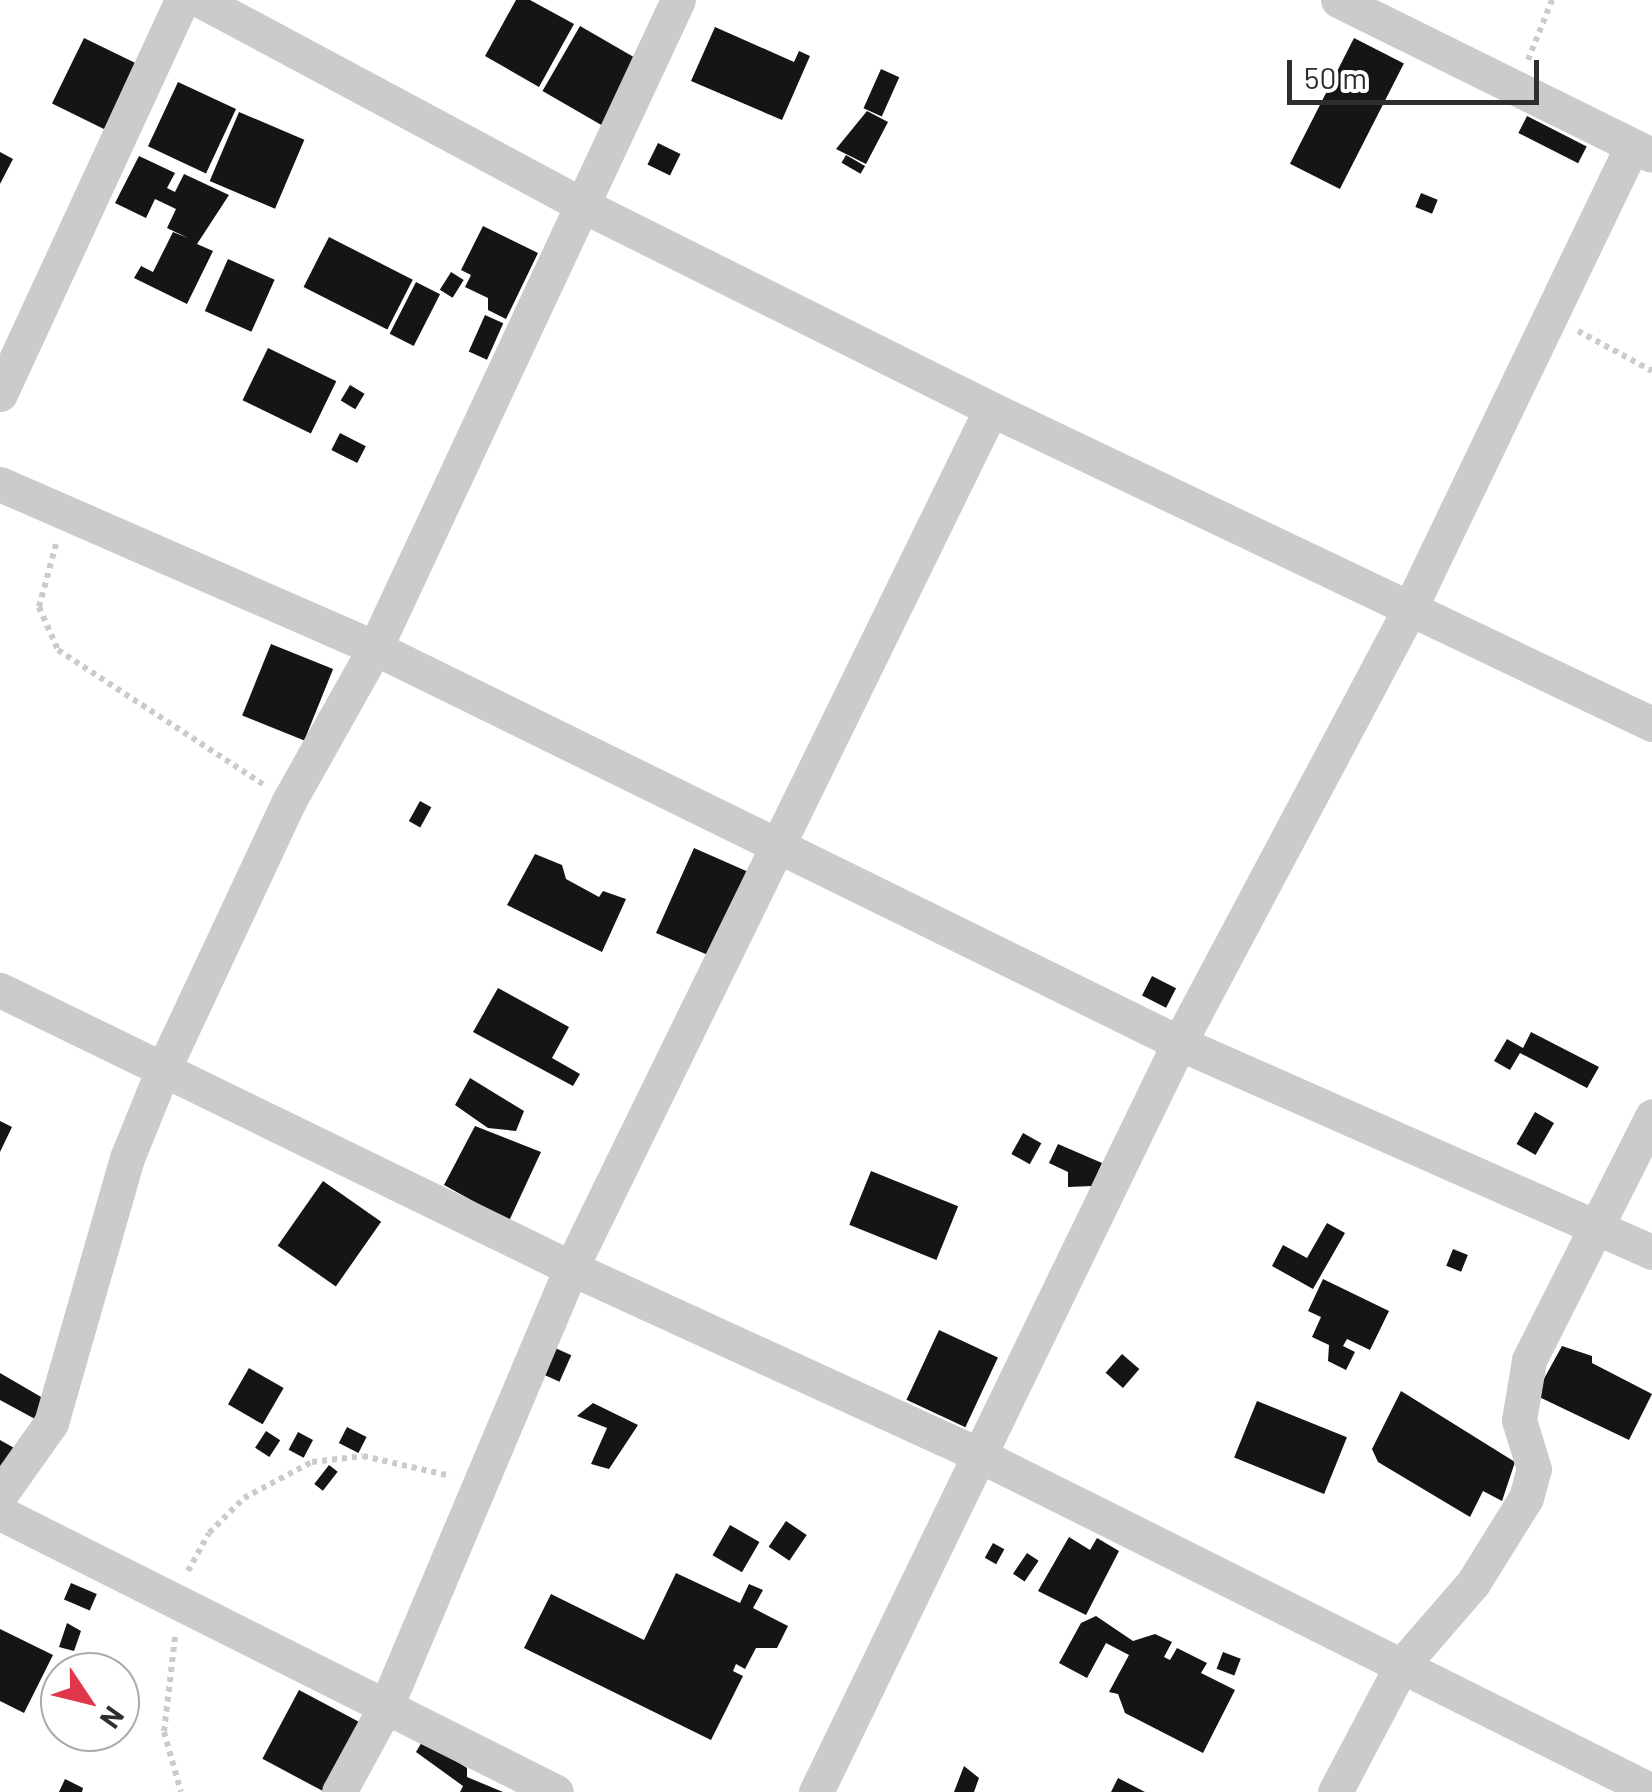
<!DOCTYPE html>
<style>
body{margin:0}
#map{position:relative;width:1652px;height:1792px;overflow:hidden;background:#fff;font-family:Barlow,sans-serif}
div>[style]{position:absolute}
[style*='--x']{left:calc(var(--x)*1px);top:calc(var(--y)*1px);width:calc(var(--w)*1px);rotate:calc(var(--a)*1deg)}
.building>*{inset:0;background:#151515;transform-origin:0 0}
.path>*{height:6px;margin-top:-3px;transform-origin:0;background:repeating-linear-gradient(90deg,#cbcbcb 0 5px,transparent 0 10px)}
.minor>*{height:35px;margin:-17.5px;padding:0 17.5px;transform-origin:17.5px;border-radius:17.5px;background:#cbcbcb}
span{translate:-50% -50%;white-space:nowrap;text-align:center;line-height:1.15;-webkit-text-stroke:10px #fff;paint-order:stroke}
.north{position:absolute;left:40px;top:1652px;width:100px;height:100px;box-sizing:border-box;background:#fff;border:2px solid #ababab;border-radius:50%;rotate:125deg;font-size:28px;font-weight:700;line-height:40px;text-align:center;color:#2e2e2e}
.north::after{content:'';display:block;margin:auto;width:35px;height:45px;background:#e0354b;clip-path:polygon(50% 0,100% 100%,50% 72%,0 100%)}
.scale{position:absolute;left:1287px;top:60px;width:252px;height:45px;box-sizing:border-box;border:5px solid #2e2e2e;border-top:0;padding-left:12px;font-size:30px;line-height:35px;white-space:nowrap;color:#2e2e2e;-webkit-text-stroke:8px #fff;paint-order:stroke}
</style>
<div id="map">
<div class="building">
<i style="clip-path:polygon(516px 0,530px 0,574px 24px,539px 87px,485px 56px)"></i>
<i style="left:580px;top:26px;width:69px;height:75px;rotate:30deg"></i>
<i style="clip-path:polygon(715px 27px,794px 62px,799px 51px,810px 56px,782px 120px,691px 81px)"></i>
<i style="left:84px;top:38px;width:64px;height:73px;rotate:26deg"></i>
<i style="left:1354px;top:38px;width:56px;height:141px;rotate:27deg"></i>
<i style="left:881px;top:69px;width:20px;height:43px;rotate:24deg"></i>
<i style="left:178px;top:82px;width:64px;height:71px;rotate:25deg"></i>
<i style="clip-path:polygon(867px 111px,888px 122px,866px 164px,836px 149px)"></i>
<i style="left:239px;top:112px;width:71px;height:75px;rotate:23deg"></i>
<i style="left:1527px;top:116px;width:67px;height:19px;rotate:27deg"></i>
<i style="left:658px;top:143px;width:25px;height:24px;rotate:26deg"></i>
<i style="clip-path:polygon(0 152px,13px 159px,0 184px)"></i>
<i style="left:846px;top:155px;width:22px;height:9px;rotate:30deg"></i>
<i style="clip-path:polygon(139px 156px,175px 173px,167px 188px,175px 192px,184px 174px,229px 195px,197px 244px,213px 251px,187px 304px,134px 278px,141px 266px,153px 272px,173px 232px,188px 238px,167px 228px,176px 209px,155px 199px,146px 218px,115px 203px)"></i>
<i style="left:1421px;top:193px;width:18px;height:15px;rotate:22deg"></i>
<i style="clip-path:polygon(483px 226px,538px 253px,506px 319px,488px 310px,488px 298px,465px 287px,471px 275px,461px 270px)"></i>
<i style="left:329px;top:237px;width:94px;height:56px;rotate:27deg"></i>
<i style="left:228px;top:259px;width:51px;height:57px;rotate:24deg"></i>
<i style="left:451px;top:272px;width:15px;height:21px;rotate:32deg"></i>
<i style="left:416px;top:282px;width:27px;height:58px;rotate:27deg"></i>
<i style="left:485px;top:315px;width:20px;height:40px;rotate:24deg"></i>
<i style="left:268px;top:348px;width:76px;height:58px;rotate:26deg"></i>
<i style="left:350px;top:385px;width:17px;height:18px;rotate:31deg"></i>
<i style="left:340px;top:433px;width:29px;height:19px;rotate:27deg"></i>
<i style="left:271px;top:644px;width:67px;height:77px;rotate:22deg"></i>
<i style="left:420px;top:801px;width:13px;height:23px;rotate:29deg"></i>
<i style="clip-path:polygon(694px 848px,753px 874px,708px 955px,656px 933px)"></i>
<i style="clip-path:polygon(535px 854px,562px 865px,566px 879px,599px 897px,603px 891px,626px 899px,602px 952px,507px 905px)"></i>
<i style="left:1152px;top:976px;width:27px;height:22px;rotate:27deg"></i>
<i style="clip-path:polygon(498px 988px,569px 1027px,552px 1058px,580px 1074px,573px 1086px,473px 1032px)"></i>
<i style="clip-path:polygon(1531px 1032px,1599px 1067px,1587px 1088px,1520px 1053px,1510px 1070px,1494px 1061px,1507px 1039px,1523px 1048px)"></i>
<i style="clip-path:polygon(470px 1078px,524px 1111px,516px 1131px,488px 1128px,455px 1105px)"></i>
<i style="left:1535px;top:1112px;width:22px;height:37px;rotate:30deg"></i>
<i style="clip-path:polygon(0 1121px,12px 1127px,0 1152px)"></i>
<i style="clip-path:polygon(475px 1126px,541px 1152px,509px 1221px,444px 1185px)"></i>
<i style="left:1023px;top:1133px;width:21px;height:24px;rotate:29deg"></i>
<i style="clip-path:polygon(1058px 1144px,1102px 1163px,1092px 1186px,1068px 1187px,1068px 1172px,1049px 1163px)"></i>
<i style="left:871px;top:1171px;width:94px;height:58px;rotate:22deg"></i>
<i style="left:323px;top:1181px;width:71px;height:79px;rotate:35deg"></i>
<i style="clip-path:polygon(1327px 1223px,1345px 1233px,1313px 1289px,1272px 1266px,1283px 1245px,1307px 1258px)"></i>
<i style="left:1453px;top:1249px;width:16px;height:18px;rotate:22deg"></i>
<i style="clip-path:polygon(1323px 1279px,1389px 1311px,1370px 1350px,1347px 1339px,1343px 1346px,1355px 1352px,1346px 1370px,1328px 1361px,1329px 1345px,1312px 1337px,1321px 1317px,1308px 1311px)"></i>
<i style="left:939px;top:1330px;width:65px;height:77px;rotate:25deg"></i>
<i style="clip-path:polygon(1562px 1346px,1592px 1356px,1592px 1363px,1652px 1394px,1629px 1440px,1535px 1395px)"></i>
<i style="left:553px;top:1347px;width:20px;height:29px;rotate:24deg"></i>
<i style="left:1122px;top:1354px;width:23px;height:25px;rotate:41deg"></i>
<i style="left:249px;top:1368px;width:40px;height:42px;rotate:30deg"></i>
<i style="clip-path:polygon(0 1373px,48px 1401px,35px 1419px,0 1400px)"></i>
<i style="clip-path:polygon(1401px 1391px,1515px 1462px,1502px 1501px,1483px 1491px,1470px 1517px,1378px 1462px,1372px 1449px)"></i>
<i style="left:1257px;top:1401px;width:97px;height:61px;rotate:22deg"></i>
<i style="clip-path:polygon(593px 1403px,638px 1425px,609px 1469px,591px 1464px,607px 1428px,577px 1416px)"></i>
<i style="left:347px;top:1427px;width:22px;height:18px;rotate:27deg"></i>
<i style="left:266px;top:1431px;width:17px;height:20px;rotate:33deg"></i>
<i style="left:298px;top:1432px;width:17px;height:20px;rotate:28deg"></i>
<i style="clip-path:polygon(0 1440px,16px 1449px,0 1478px)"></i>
<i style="left:329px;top:1465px;width:11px;height:24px;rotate:38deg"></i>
<i style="left:786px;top:1521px;width:25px;height:31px;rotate:34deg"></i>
<i style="left:730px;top:1525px;width:34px;height:35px;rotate:30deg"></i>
<i style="clip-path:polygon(1069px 1537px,1090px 1550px,1097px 1538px,1119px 1551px,1086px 1615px,1038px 1591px)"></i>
<i style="left:993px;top:1543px;width:13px;height:17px;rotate:29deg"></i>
<i style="left:1027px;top:1553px;width:14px;height:25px;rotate:34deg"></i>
<i style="clip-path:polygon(676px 1573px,740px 1603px,749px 1584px,763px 1590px,753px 1608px,788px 1626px,777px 1648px,756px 1648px,745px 1669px,736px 1664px,733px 1671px,743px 1676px,711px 1740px,524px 1648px,551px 1594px,644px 1640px)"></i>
<i style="left:71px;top:1583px;width:28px;height:18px;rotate:23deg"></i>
<i style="clip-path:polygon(1096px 1616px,1133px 1641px,1155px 1634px,1172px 1642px,1164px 1657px,1170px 1660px,1177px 1648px,1207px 1663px,1201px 1673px,1235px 1690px,1203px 1753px,1125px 1713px,1118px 1694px,1109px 1692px,1129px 1655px,1106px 1643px,1087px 1678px,1059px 1663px,1081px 1623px)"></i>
<i style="clip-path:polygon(67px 1623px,81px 1631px,74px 1651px,59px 1647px)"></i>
<i style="clip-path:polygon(0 1629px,53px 1655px,24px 1713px,0 1701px)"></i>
<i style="left:1223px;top:1652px;width:19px;height:18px;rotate:21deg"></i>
<i style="left:299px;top:1690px;width:72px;height:78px;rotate:28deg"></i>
<i style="clip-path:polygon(423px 1740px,467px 1768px,467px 1777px,503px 1792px,460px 1792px,463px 1786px,416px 1752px)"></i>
<i style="clip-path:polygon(964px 1766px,979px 1778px,974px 1792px,954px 1792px)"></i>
<i style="clip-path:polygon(1118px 1778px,1145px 1792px,1111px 1792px)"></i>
<i style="clip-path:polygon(65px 1779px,83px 1788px,82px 1792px,59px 1792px)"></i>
</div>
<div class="path">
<i style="--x:1528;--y:60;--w:65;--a:-68.2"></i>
<i style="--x:1578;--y:331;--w:84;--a:28.4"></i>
<i style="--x:56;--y:544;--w:65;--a:105.1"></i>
<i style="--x:39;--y:607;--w:47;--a:66.2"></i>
<i style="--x:58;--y:650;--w:245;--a:33.2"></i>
<i style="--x:188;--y:1571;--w:43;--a:-61.1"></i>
<i style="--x:209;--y:1533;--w:49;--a:-45"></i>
<i style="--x:244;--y:1498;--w:77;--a:-27.9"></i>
<i style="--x:312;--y:1462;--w:51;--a:-6.7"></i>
<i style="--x:363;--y:1456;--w:90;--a:12.8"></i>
<i style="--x:175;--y:1637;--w:96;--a:96.6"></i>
<i style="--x:164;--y:1732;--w:62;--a:74.2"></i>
</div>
<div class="minor">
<i style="--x:200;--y:0;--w:434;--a:28.2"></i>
<i style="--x:582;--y:205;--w:457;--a:26.5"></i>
<i style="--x:991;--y:409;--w:732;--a:25.48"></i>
<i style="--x:1338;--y:0;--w:349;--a:26.3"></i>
<i style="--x:0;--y:394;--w:434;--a:-65.2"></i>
<i style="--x:0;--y:484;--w:409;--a:23.6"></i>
<i style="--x:375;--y:648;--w:896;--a:26.16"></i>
<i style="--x:1179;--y:1043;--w:517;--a:23.84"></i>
<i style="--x:0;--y:990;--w:635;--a:25.96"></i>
<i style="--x:571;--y:1268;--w:449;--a:24.6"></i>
<i style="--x:979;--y:1455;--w:752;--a:26.53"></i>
<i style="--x:0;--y:1495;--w:88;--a:-54.7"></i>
<i style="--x:51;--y:1423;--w:276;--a:-74"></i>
<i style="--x:127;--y:1158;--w:93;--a:-67.9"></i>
<i style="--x:162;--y:1072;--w:299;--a:-64.9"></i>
<i style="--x:289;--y:801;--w:176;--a:-60.7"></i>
<i style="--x:375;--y:648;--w:715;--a:-64.94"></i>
<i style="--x:0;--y:1513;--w:622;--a:26.65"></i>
<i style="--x:339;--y:1792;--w:100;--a:-61.4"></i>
<i style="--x:387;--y:1704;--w:473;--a:-67.1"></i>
<i style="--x:571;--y:1268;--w:956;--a:-63.94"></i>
<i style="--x:816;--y:1792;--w:832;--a:-64.14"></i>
<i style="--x:1179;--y:1043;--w:493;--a:-62"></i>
<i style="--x:1410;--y:608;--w:513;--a:-64.33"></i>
<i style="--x:1335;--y:1792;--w:144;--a:-62.2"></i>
<i style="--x:1402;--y:1665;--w:108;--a:-49.1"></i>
<i style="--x:1473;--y:1583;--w:100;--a:-58.1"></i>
<i style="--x:1526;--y:1498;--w:30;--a:-75"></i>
<i style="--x:1534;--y:1469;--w:51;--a:-107"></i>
<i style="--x:1519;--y:1420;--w:61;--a:-80.5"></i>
<i style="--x:1529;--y:1360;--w:273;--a:-63.2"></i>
</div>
<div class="north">N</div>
<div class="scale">50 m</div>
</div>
